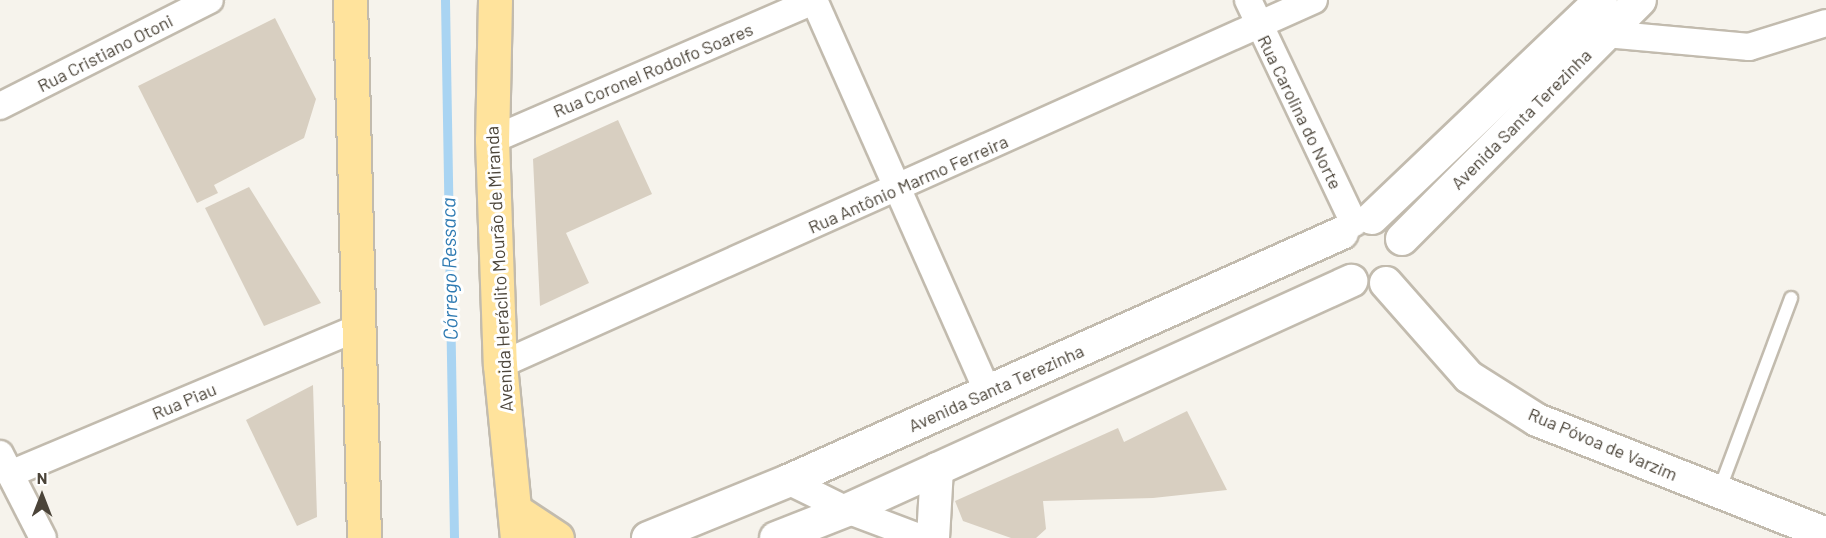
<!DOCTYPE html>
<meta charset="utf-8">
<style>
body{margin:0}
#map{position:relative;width:1826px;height:538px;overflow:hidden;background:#f6f3ec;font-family:Barlow,sans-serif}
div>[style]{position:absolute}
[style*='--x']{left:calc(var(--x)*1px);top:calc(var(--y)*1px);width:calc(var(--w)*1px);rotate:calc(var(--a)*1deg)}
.stream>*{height:9px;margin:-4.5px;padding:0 4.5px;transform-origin:4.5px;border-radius:4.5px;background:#a9d4f2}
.building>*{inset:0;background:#d8cfc1}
.roads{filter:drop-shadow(2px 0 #c2bbae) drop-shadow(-2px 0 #c2bbae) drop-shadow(0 2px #c2bbae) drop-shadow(0 -2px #c2bbae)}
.service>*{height:12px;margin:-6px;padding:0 6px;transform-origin:6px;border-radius:6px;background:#fff}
.minor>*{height:26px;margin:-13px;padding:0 13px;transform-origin:13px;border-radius:13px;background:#fff}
.tertiary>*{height:32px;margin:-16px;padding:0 16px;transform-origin:16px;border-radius:16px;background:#fff}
.primary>*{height:33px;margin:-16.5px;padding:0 16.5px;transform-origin:16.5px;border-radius:16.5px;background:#ffe39c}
span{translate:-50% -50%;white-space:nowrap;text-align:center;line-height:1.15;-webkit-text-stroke:6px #fff;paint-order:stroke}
.street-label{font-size:18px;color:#4b4439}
.water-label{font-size:20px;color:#2e7ab2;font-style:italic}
.north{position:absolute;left:12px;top:466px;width:60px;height:60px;-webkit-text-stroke:4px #fff;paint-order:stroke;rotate:0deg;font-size:16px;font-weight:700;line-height:24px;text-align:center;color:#4b4439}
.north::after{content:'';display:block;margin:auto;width:21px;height:27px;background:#4b4439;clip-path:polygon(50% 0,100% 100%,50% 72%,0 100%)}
</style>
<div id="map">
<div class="stream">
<i style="--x:445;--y:0;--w:538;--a:89.04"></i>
</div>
<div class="building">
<i style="clip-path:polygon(275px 18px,316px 99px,304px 138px,214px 185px,218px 193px,197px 203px,138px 86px)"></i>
<i style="clip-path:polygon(618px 120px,652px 194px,566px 233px,589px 283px,540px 306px,533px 159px)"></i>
<i style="clip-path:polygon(249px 187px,321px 303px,264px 326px,205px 208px)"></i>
<i style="clip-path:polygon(313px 385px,317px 517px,297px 526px,246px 420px)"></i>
<i style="clip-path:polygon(1187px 411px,1227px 490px,1153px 498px,1043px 501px,1046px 529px,1036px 538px,1011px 538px,963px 521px,955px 501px,1118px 428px,1124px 442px)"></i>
</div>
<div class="roads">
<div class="service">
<i style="--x:1719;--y:491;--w:206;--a:-69.5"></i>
</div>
<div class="minor">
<i style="--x:814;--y:0;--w:429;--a:66.1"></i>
<i style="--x:1248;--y:0;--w:247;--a:64.6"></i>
<i style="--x:1606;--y:34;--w:144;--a:5.2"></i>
<i style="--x:1749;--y:47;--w:81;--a:-17.3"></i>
<i style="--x:0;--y:106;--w:235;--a:-26.8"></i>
<i style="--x:492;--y:140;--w:352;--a:-23.4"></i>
<i style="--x:500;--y:365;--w:892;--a:-24.15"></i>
<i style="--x:0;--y:454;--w:94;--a:62.9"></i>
<i style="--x:10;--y:474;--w:377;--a:-22.8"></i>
<i style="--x:788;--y:481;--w:66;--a:26.2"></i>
<i style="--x:847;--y:510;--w:79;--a:20.7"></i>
</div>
<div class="tertiary">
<i style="--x:1372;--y:218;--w:316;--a:-43.6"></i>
<i style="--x:1402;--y:239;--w:337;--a:-45.1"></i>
<i style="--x:1386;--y:283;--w:125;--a:48.6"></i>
<i style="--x:1469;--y:377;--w:80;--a:32.3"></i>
<i style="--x:1537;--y:420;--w:311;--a:21.5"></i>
<i style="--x:648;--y:538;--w:151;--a:-22.2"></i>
<i style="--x:788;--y:481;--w:607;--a:-24.12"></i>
<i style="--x:776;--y:538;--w:76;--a:-21.5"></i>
<i style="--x:847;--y:510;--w:554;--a:-24.44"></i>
<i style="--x:933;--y:538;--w:69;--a:-86.7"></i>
</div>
<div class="primary">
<i style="--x:350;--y:0;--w:538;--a:88.51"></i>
<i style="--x:495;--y:0;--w:140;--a:91.2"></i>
<i style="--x:492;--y:140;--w:225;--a:88"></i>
<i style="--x:500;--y:365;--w:174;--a:84.4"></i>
<i style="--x:516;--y:511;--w:49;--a:33.4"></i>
</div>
</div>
<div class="street-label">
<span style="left:105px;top:53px;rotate:-27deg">Rua Cristiano Otoni</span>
<span style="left:653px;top:70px;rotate:-23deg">Rua Coronel Rodolfo Soares</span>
<span style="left:1300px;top:112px;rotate:64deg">Rua Carolina do Norte</span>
<span style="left:1521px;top:119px;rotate:-45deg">Avenida Santa Terezinha</span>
<span style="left:908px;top:184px;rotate:-24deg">Rua Antônio Marmo Ferreira</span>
<span style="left:499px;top:269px;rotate:-93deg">Avenida Heráclito Mourão de Miranda</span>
<span style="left:996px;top:388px;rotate:-24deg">Avenida Santa Terezinha</span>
<span style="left:184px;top:401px;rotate:-23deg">Rua Piau</span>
<span style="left:1603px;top:444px;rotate:23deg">Rua Póvoa de Varzim</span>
</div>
<div class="water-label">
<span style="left:449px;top:269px;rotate:-91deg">Córrego Ressaca</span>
</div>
<div class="north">N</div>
</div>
